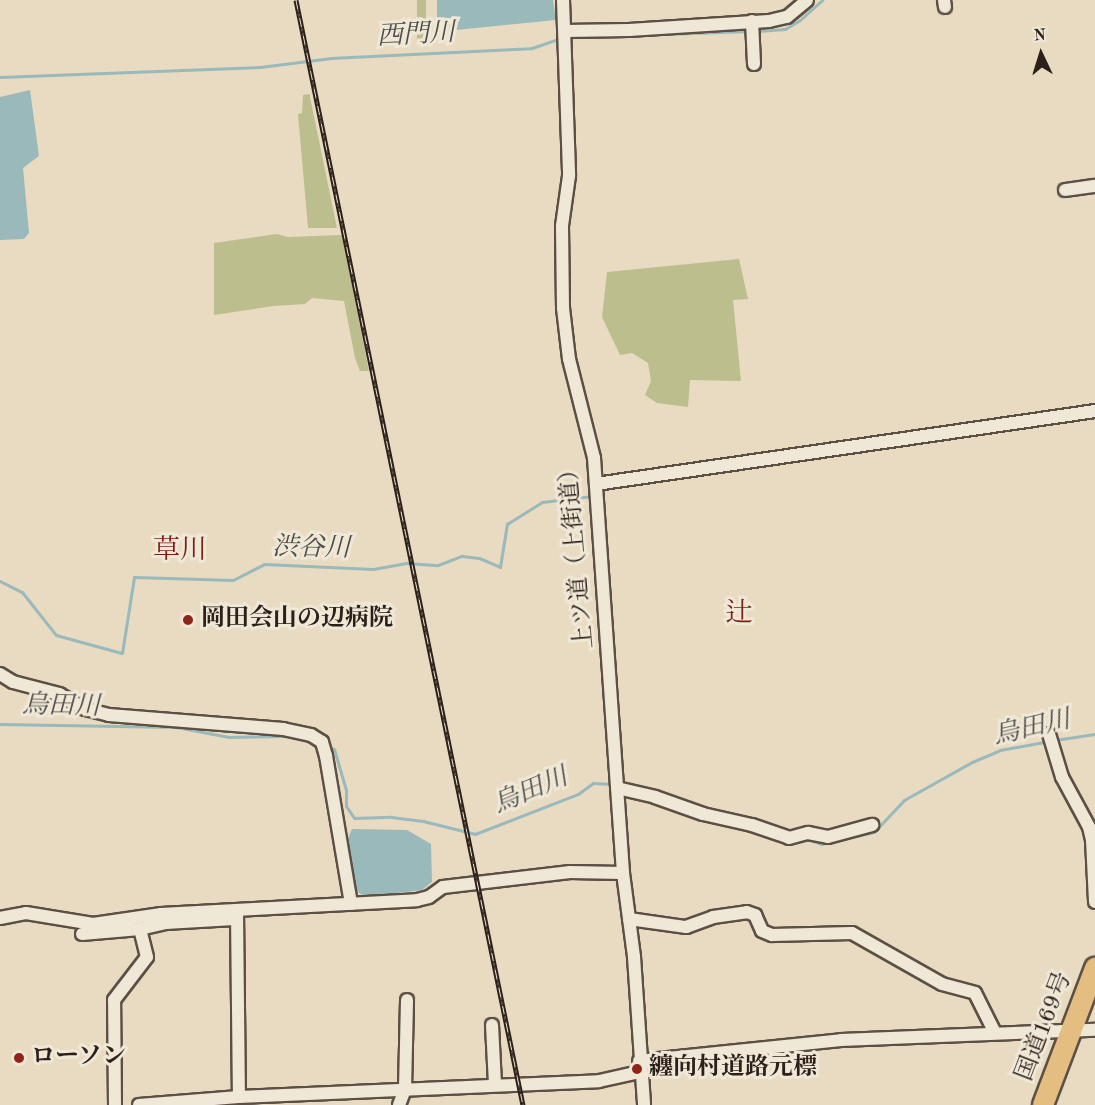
<!DOCTYPE html>
<meta charset="utf-8">
<style>
body{margin:0}
#map{position:relative;width:1095px;height:1105px;overflow:hidden;background:#e8dbc1;font-family:"Old Standard TT","Noto Serif JP",serif}
div>[style]{position:absolute}
[style*='--x']{left:calc(var(--x)*1px);top:calc(var(--y)*1px);width:calc(var(--w)*1px);rotate:calc(var(--a)*1deg)}
.green>*{inset:0;background:#bdbe8e;transform-origin:0 0}
.water>*{inset:0;background:#9ab9bb}
.stream>*{height:3px;margin:-1.5px;padding:0 1.5px;transform-origin:1.5px;border-radius:1.5px;background:#9ab9bb}
.roads{filter:drop-shadow(2px 0 #5c4f44) drop-shadow(-2px 0 #5c4f44) drop-shadow(0 2px #5c4f44) drop-shadow(0 -2px #5c4f44)}
.minor>*{height:12px;margin:-6px;padding:0 6px;transform-origin:6px;border-radius:6px;background:#f0e8d7}
.trunk>*{height:20px;margin:-10px;padding:0 10px;transform-origin:10px;border-radius:10px;background:#e4be80}
.rail>*{height:5px;margin-top:-2.5px;transform-origin:0;background:repeating-linear-gradient(90deg,#f0e8d7 0 9px,#2d201a 0 18px);box-sizing:border-box;border-block:2px solid #2d201a}
.dots>*{width:16px;height:16px;translate:-50% -50%;box-sizing:border-box;border:3px solid #f0e8d7;border-radius:50%}
span{translate:-50% -50%;white-space:nowrap;text-align:center;line-height:1.15;-webkit-text-stroke:6px #f0e8d7;paint-order:stroke}
.street-label{font-size:24px;color:#2d201a}
.poi-label{font-size:24px;color:#2d201a;font-weight:700}
.left{translate:0 -50%;text-align:left}
.water-label{font-size:26px;color:#4e4e4a;font-style:italic}
.quarter-label{font-size:27px;color:#7a1f14}
.north{position:absolute;left:1011px;top:24px;width:60px;height:60px;-webkit-text-stroke:4px #f0e8d7;paint-order:stroke;rotate:356deg;font-size:16px;font-weight:700;line-height:24px;text-align:center;color:#2d201a}
.north::after{content:'';display:block;margin:auto;width:21px;height:27px;background:#2d201a;clip-path:polygon(50% 0,100% 100%,50% 72%,0 100%)}
</style>
<div id="map">
<div class="green">
<i style="left:417px;top:0;width:9px;height:40px"></i>
<i style="clip-path:polygon(310px 94px,310px 97px,337px 228px,308px 228px,298px 114px,302px 113px,303px 95px)"></i>
<i style="clip-path:polygon(277px 234px,288px 237px,342px 235px,369px 371px,360px 371px,355px 358px,344px 301px,312px 298px,305px 304px,274px 306px,214px 315px,214px 243px)"></i>
<i style="clip-path:polygon(739px 259px,748px 299px,733px 300px,741px 381px,690px 380px,688px 407px,657px 403px,645px 395px,651px 381px,648px 363px,632px 353px,620px 355px,602px 317px,607px 272px)"></i>
</div>
<div class="water">
<i style="clip-path:polygon(437px 0,553px 0,556px 20px,446px 31px,437px 25px)"></i>
<i style="clip-path:polygon(30px 90px,39px 156px,23px 168px,29px 233px,24px 239px,0 240px,0 97px)"></i>
<i style="clip-path:polygon(352px 829px,407px 830px,431px 844px,432px 882px,422px 890px,366px 897px,356px 891px,348px 838px)"></i>
</div>
<div class="stream">
<i style="--x:757;--y:31;--w:28;--a:-4"></i>
<i style="--x:785;--y:29;--w:17;--a:-31"></i>
<i style="--x:800;--y:20;--w:30;--a:-42"></i>
<i style="--x:637;--y:35;--w:113;--a:-2"></i>
<i style="--x:0;--y:77;--w:260;--a:-2.2"></i>
<i style="--x:260;--y:67;--w:72;--a:-7.2"></i>
<i style="--x:331;--y:58;--w:201;--a:-2.8"></i>
<i style="--x:532;--y:48;--w:31;--a:-19"></i>
<i style="--x:0;--y:581;--w:25;--a:27"></i>
<i style="--x:22;--y:592;--w:55;--a:51.7"></i>
<i style="--x:56;--y:635;--w:68;--a:15.3"></i>
<i style="--x:122;--y:653;--w:77;--a:-81"></i>
<i style="--x:134;--y:577;--w:99;--a:1.7"></i>
<i style="--x:233;--y:580;--w:35;--a:-27"></i>
<i style="--x:264;--y:564;--w:109;--a:2.6"></i>
<i style="--x:373;--y:569;--w:34;--a:-10"></i>
<i style="--x:406;--y:563;--w:32;--a:4"></i>
<i style="--x:438;--y:565;--w:26;--a:-21"></i>
<i style="--x:462;--y:556;--w:17;--a:7"></i>
<i style="--x:479;--y:558;--w:23;--a:23"></i>
<i style="--x:500;--y:567;--w:44;--a:-80.8"></i>
<i style="--x:507;--y:524;--w:41;--a:-32.2"></i>
<i style="--x:542;--y:502;--w:51;--a:-6.7"></i>
<i style="--x:0;--y:724;--w:176;--a:1"></i>
<i style="--x:176;--y:727;--w:54;--a:10.7"></i>
<i style="--x:229;--y:737;--w:62;--a:-0.9"></i>
<i style="--x:1055;--y:740;--w:40;--a:-8.5"></i>
<i style="--x:329;--y:747;--w:5;--a:22"></i>
<i style="--x:334;--y:749;--w:43;--a:73.7"></i>
<i style="--x:346;--y:790;--w:16;--a:90"></i>
<i style="--x:346;--y:806;--w:14;--a:56"></i>
<i style="--x:354;--y:818;--w:37;--a:-2"></i>
<i style="--x:391;--y:817;--w:32;--a:7"></i>
<i style="--x:423;--y:821;--w:54;--a:14"></i>
<i style="--x:475;--y:834;--w:110;--a:-21.2"></i>
<i style="--x:578;--y:794;--w:19;--a:-36"></i>
<i style="--x:593;--y:783;--w:19;--a:3"></i>
<i style="--x:809;--y:839;--w:13;--a:23"></i>
<i style="--x:821;--y:844;--w:54;--a:-12.8"></i>
<i style="--x:874;--y:832;--w:44;--a:-46.8"></i>
<i style="--x:904;--y:800;--w:78;--a:-29.2"></i>
<i style="--x:972;--y:762;--w:30;--a:-23"></i>
<i style="--x:1000;--y:750;--w:50;--a:-10.4"></i>
</div>
<div class="roads">
<div class="minor">
<i style="--x:563;--y:0;--w:176;--a:88"></i>
<i style="--x:569;--y:176;--w:50;--a:98"></i>
<i style="--x:562;--y:226;--w:82;--a:89.3"></i>
<i style="--x:563;--y:308;--w:51;--a:83.3"></i>
<i style="--x:569;--y:359;--w:102;--a:75.8"></i>
<i style="--x:594;--y:458;--w:416;--a:86"></i>
<i style="--x:623;--y:873;--w:85;--a:82.5"></i>
<i style="--x:634;--y:957;--w:148;--a:86.1"></i>
<i style="--x:944;--y:0;--w:7;--a:82"></i>
<i style="--x:752;--y:21;--w:43;--a:87.3"></i>
<i style="--x:565;--y:31;--w:64;--a:-0.9"></i>
<i style="--x:629;--y:30;--w:140;--a:-3.7"></i>
<i style="--x:769;--y:21;--w:18;--a:-13"></i>
<i style="--x:787;--y:17;--w:26;--a:-40"></i>
<i style="--x:1065;--y:190;--w:30;--a:-8"></i>
<i style="--x:596;--y:484;--w:504;--a:-8.32"></i>
<i style="--x:0;--y:674;--w:15;--a:32"></i>
<i style="--x:13;--y:682;--w:48;--a:14.6"></i>
<i style="--x:59;--y:694;--w:30;--a:30"></i>
<i style="--x:85;--y:709;--w:25;--a:14"></i>
<i style="--x:109;--y:715;--w:175;--a:4.6"></i>
<i style="--x:283;--y:729;--w:29;--a:12"></i>
<i style="--x:311;--y:735;--w:13;--a:32"></i>
<i style="--x:322;--y:742;--w:15;--a:74"></i>
<i style="--x:326;--y:756;--w:150;--a:80.4"></i>
<i style="--x:1049;--y:734;--w:45;--a:73.2"></i>
<i style="--x:1062;--y:777;--w:57;--a:61.6"></i>
<i style="--x:1089;--y:827;--w:13;--a:77"></i>
<i style="--x:1092;--y:840;--w:62;--a:87.2"></i>
<i style="--x:617;--y:788;--w:39;--a:13"></i>
<i style="--x:655;--y:797;--w:51;--a:19.5"></i>
<i style="--x:703;--y:814;--w:50;--a:12.7"></i>
<i style="--x:752;--y:825;--w:39;--a:19"></i>
<i style="--x:789;--y:838;--w:20;--a:-15"></i>
<i style="--x:808;--y:833;--w:20;--a:11"></i>
<i style="--x:828;--y:837;--w:46;--a:-15.3"></i>
<i style="--x:237;--y:912;--w:185;--a:89.4"></i>
<i style="--x:0;--y:918;--w:26;--a:-11"></i>
<i style="--x:26;--y:913;--w:68;--a:9.3"></i>
<i style="--x:93;--y:924;--w:69;--a:-8.4"></i>
<i style="--x:161;--y:914;--w:256;--a:-3.1"></i>
<i style="--x:417;--y:900;--w:12;--a:-14"></i>
<i style="--x:429;--y:897;--w:17;--a:-36"></i>
<i style="--x:443;--y:887;--w:128;--a:-6.7"></i>
<i style="--x:570;--y:872;--w:53;--a:1.1"></i>
<i style="--x:629;--y:919;--w:58;--a:8"></i>
<i style="--x:686;--y:927;--w:29;--a:-20"></i>
<i style="--x:713;--y:917;--w:34;--a:-8"></i>
<i style="--x:747;--y:912;--w:9;--a:21"></i>
<i style="--x:755;--y:915;--w:17;--a:66"></i>
<i style="--x:762;--y:931;--w:11;--a:22"></i>
<i style="--x:772;--y:935;--w:80;--a:-1.4"></i>
<i style="--x:852;--y:933;--w:103;--a:29.5"></i>
<i style="--x:942;--y:984;--w:34;--a:15"></i>
<i style="--x:975;--y:993;--w:45;--a:63.4"></i>
<i style="--x:82;--y:934;--w:58;--a:-4.9"></i>
<i style="--x:492;--y:1025;--w:60;--a:87.1"></i>
<i style="--x:639;--y:1061;--w:203;--a:-5.9"></i>
<i style="--x:841;--y:1040;--w:254;--a:-2.3"></i>
<i style="--x:115;--y:1105;--w:105;--a:-90.5"></i>
<i style="--x:114;--y:1000;--w:54;--a:-52.5"></i>
<i style="--x:147;--y:957;--w:29;--a:-104"></i>
<i style="--x:140;--y:929;--w:28;--a:-13"></i>
<i style="--x:167;--y:923;--w:70;--a:-3.3"></i>
<i style="--x:139;--y:1105;--w:100;--a:-4.6"></i>
<i style="--x:239;--y:1097;--w:360;--a:-2.5"></i>
<i style="--x:599;--y:1081;--w:42;--a:-12.4"></i>
<i style="--x:399;--y:1105;--w:17;--a:-69"></i>
<i style="--x:405;--y:1089;--w:89;--a:-88.7"></i>
</div>
<div class="trunk">
<i style="--x:1043;--y:1105;--w:147;--a:-69.2"></i>
</div>
</div>
<div class="rail">
<i style="--x:296;--y:0;--w:1128;--a:78.39"></i>
</div>
<div class="dots">
<i style="left:188px;top:620px;background:#8f2418"></i>
<i style="left:19px;top:1058px;background:#8f2418"></i>
<i style="left:637px;top:1069px;background:#8f2418"></i>
</div>
<div class="street-label">
<span style="left:578px;top:553px;rotate:-95deg">上ツ道（上街道）</span>
<span style="left:1045px;top:1027px;rotate:-69deg">国道169号</span>
</div>
<div class="poi-label">
<span class="left" style="left:201px;top:620px">岡田会山の辺病院</span>
<span class="left" style="left:31px;top:1058px">ローソン</span>
<span class="left" style="left:649px;top:1069px">纏向村道路元標</span>
</div>
<div class="water-label">
<span style="left:416px;top:36px;rotate:-3deg">西門川</span>
<span style="left:311px;top:549px;rotate:1deg">渋谷川</span>
<span style="left:61px;top:707px;rotate:1deg">烏田川</span>
<span style="left:1032px;top:729px;rotate:-13deg">烏田川</span>
<span style="left:531px;top:792px;rotate:-23deg">烏田川</span>
</div>
<div class="quarter-label">
<span style="left:180px;top:551px">草川</span>
<span style="left:739px;top:614px">辻</span>
</div>
<div class="north">N</div>
</div>
